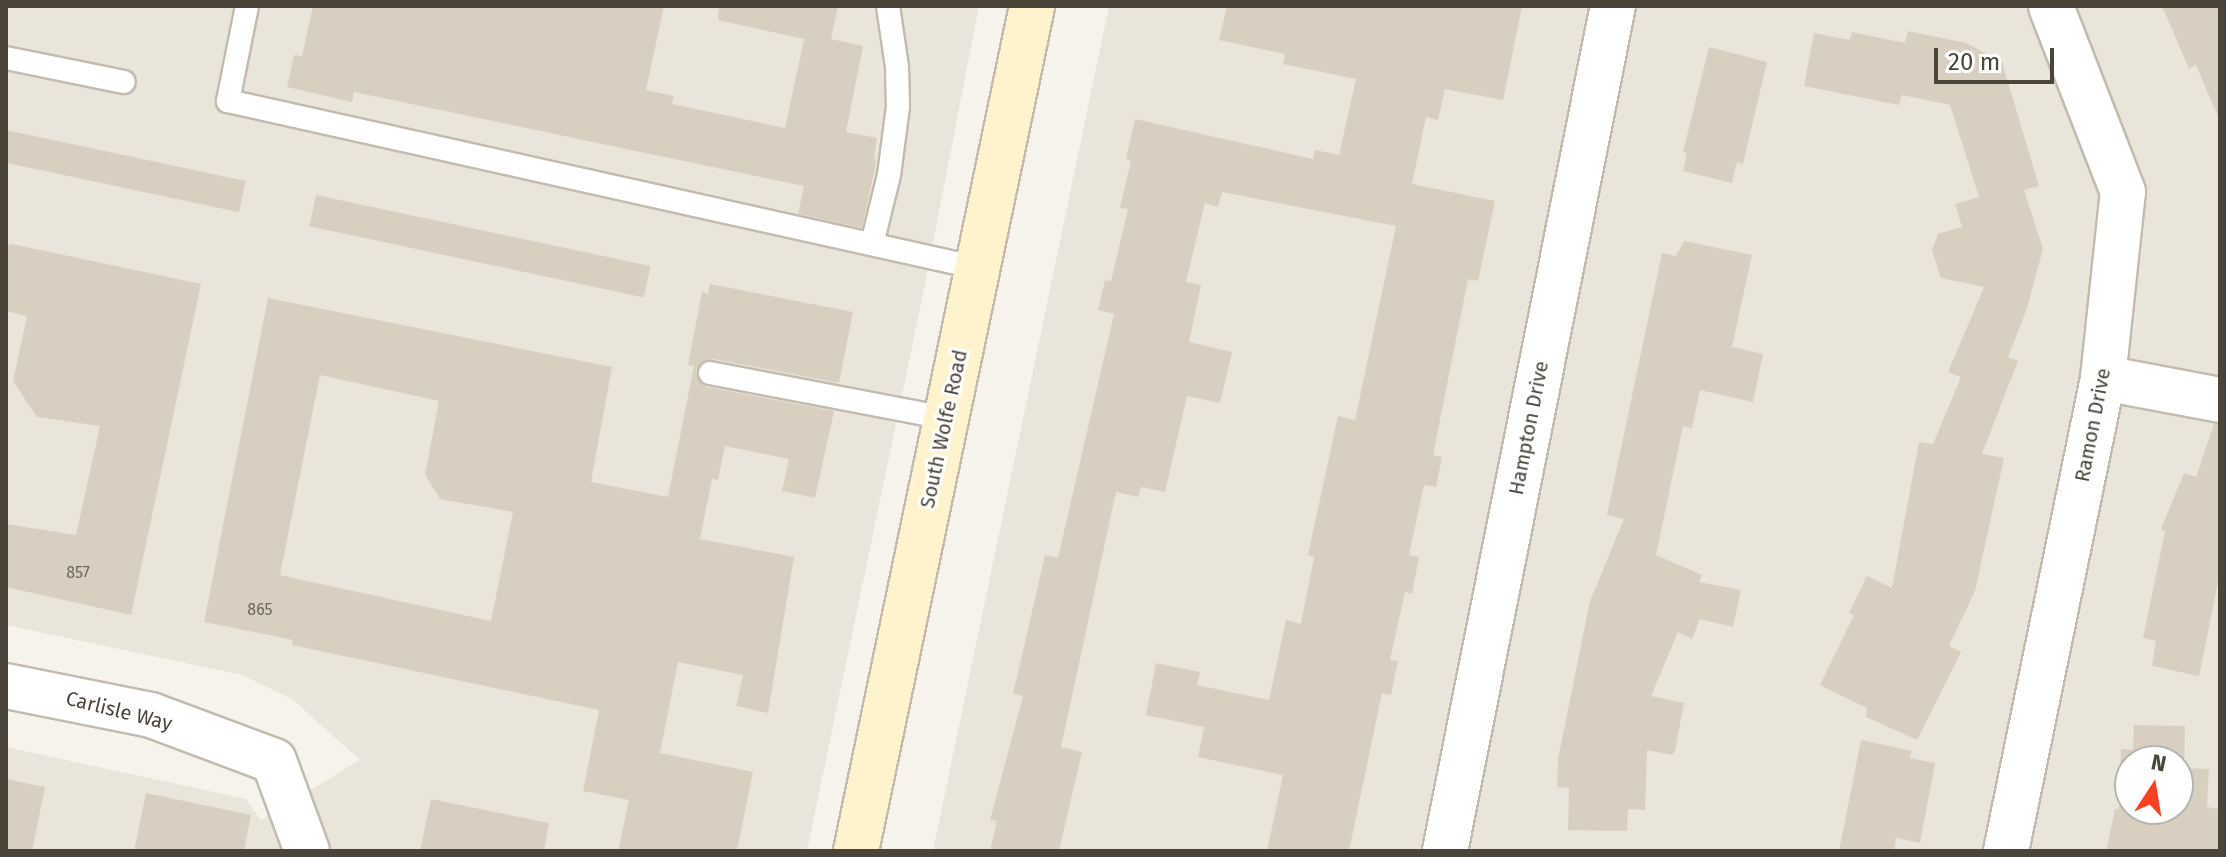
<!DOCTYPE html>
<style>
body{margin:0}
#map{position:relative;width:2226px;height:857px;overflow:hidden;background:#f6f3ec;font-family:"Fira Sans",sans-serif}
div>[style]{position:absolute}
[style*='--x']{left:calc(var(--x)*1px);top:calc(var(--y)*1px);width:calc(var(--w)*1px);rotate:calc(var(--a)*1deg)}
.residential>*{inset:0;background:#eae5da}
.building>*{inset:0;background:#d8cfc1;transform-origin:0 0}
.roads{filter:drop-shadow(2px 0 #c2bbae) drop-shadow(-2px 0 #c2bbae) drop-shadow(0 2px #c2bbae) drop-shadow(0 -2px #c2bbae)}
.service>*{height:22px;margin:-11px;padding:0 11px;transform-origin:11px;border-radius:11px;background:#fff}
.minor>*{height:44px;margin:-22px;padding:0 22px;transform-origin:22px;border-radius:22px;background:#fff}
.secondary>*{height:44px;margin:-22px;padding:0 22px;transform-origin:22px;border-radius:22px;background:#fff3cd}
span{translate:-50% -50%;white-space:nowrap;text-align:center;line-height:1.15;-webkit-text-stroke:6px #fff;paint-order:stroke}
.number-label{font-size:16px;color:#6e675b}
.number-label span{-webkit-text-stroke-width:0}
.street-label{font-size:20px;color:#4b4439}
.frame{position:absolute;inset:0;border:8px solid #4b4439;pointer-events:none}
.north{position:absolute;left:2114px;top:745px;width:80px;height:80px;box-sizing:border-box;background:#fff;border:2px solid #b7b4b0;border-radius:50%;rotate:12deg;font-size:22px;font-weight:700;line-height:32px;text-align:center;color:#4b4439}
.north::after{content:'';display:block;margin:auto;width:28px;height:36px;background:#fc3f1d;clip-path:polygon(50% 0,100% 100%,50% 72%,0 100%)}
.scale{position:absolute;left:1934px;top:48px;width:120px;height:36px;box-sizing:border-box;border:4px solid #4b4439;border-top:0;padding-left:10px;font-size:24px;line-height:28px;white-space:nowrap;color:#4b4439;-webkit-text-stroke:6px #fff;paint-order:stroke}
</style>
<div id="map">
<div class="residential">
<i style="clip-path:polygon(6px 6px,979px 6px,922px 299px,807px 851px,6px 851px,6px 747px,246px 799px,261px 820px,360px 760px,292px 699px,242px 675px,6px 625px)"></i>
<i style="clip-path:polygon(evenodd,1109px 6px,2220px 6px,2220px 851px,933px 851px,1109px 6px,2130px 761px,2178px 761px,2178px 809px,2130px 809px,2130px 761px)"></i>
</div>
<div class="building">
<i style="clip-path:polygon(313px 6px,664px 6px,646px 90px,674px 96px,672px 104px,785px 128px,804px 39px,718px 20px,719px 6px,838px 6px,831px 39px,863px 46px,846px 132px,877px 138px,874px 157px,876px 163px,862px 228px,798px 214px,804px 186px,354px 92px,352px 102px,287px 87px,294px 55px,302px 56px)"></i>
<i style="clip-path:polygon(1227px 6px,1522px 6px,1503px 100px,1445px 89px,1438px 120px,1426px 117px,1412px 184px,1495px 201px,1478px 281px,1468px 279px,1433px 455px,1442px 457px,1436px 487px,1424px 485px,1409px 555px,1419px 557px,1412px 594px,1405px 592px,1390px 660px,1398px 661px,1391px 695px,1382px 693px,1349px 851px,1267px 851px,1283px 775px,1198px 757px,1204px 727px,1146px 715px,1156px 663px,1200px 672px,1197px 685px,1269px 700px,1286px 620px,1301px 624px,1314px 557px,1308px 555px,1338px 416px,1355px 420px,1396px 226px,1222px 192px,1218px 207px,1205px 203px,1186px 282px,1201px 285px,1189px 342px,1232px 352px,1220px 403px,1187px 396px,1165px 492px,1141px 487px,1138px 497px,1116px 492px,1061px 747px,1082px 752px,1059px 851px,990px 851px,997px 821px,990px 820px,1023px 696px,1013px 694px,1029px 625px,1045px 555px,1058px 558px,1114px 314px,1098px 310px,1105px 280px,1111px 281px,1128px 209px,1120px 208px,1131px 161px,1126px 159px,1135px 119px,1313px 159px,1315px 150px,1339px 155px,1356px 79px,1283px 64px,1285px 54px,1219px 40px)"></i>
<i style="clip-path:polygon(2162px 6px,2220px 6px,2220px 121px,2196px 65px,2189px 69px)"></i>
<i style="clip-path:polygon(1908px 31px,1966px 43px,2002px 62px,2039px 186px,2024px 190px,2043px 249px,2027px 308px,2008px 357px,2018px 361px,1982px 454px,2004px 458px,1975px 591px,1949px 646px,1961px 652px,1917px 740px,1866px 717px,1867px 708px,1820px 685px,1854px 615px,1849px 613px,1867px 576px,1892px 588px,1919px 442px,1933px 444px,1961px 377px,1948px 372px,1984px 287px,1941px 278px,1932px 250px,1938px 234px,1962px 227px,1955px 204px,1979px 197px,1950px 105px,1902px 95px,1899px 105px,1804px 86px,1814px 33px,1850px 40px,1852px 32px,1905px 43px)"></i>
<i style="clip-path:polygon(1709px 47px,1767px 62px,1743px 164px,1737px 162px,1732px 183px,1683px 171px,1687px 153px,1683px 152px)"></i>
<i style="left:6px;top:130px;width:245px;height:32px;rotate:12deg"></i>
<i style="left:316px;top:195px;width:342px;height:32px;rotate:12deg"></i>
<i style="clip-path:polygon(1684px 241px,1752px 255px,1732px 347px,1763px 354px,1753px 402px,1700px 390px,1692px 428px,1683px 426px,1656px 555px,1702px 575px,1699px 582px,1741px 590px,1733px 627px,1700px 619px,1692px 639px,1678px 632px,1651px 696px,1684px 703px,1675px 751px,1672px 755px,1647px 750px,1645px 810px,1628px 809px,1627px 831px,1568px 830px,1569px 788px,1557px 787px,1558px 759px,1590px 601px,1624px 519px,1607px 515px,1662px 253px,1676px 256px)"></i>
<i style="clip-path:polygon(12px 244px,201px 284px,131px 615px,6px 587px,6px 524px,76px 535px,100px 426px,37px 417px,13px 381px,27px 316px,6px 311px,6px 246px)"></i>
<i style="clip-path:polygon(evenodd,710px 284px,853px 312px,839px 383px,713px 359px,705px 360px,696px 370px,697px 378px,707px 387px,834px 411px,815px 498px,782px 491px,789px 459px,725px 446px,718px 480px,712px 479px,700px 539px,794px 557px,768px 713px,736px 706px,743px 675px,678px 662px,660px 753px,753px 772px,737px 851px,618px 851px,629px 800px,583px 791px,599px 710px,292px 645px,293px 640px,204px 622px,268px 298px,612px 367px,591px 482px,668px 497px,694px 366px,688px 365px,702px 292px,708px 294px,710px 284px,320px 375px,439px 401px,425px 475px,440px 499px,513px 512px,491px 621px,280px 575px,320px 375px)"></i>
<i style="clip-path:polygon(2214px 424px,2220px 424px,2220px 572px,2199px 676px,2152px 666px,2156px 641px,2143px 638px,2165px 531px,2161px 529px,2184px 473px,2196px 477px)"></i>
<i style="clip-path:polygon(evenodd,2134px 725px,2185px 726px,2184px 768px,2209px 769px,2207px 807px,2220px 809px,2220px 851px,2106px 851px,2115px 809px,2119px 809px,2121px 749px,2133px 750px,2134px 725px,2130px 761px,2178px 761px,2178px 809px,2130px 809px,2130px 761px)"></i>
<i style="clip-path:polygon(1861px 740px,1912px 751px,1909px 758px,1935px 763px,1920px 843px,1896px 838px,1894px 851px,1839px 851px)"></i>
<i style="clip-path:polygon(6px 779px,45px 787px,32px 851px,6px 851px)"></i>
<i style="clip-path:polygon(146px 793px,251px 815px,244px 851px,134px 851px)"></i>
<i style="clip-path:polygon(431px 799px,549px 823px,544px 851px,420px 851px)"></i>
</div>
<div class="roads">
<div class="service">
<i style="--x:247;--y:6;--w:97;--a:101.3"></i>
<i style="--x:228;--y:101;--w:768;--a:12.55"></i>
<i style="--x:6;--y:58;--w:120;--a:11.5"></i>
<i style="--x:872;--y:244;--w:71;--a:-76.2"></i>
<i style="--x:889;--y:175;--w:69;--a:-82.5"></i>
<i style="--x:898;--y:107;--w:40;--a:-91.4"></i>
<i style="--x:897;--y:67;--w:62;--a:-98.4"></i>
<i style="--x:710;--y:373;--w:241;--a:10.8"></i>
</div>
<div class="minor">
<i style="--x:2103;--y:378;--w:119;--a:10.6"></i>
<i style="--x:6;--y:686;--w:148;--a:11.3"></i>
<i style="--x:151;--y:715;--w:131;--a:20.5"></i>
<i style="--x:274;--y:761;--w:96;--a:69.9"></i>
<i style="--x:1445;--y:851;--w:862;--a:-78.76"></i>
<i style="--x:2006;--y:851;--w:483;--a:-78.4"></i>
<i style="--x:2103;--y:378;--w:187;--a:-83.9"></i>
<i style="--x:2123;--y:192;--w:199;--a:-111.2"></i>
</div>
<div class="secondary">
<i style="--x:856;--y:851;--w:863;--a:-78.23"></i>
</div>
</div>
<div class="number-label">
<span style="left:78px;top:573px">857</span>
<span style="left:260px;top:610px">865</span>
</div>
<div class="street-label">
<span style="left:2093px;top:425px;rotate:-79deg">Ramon Drive</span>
<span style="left:1529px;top:428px;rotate:-79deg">Hampton Drive</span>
<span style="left:944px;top:429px;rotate:-78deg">South Wolfe Road</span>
<span style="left:119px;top:711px;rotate:14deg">Carlisle Way</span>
</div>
<div class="frame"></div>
<div class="north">N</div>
<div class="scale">20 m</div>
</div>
